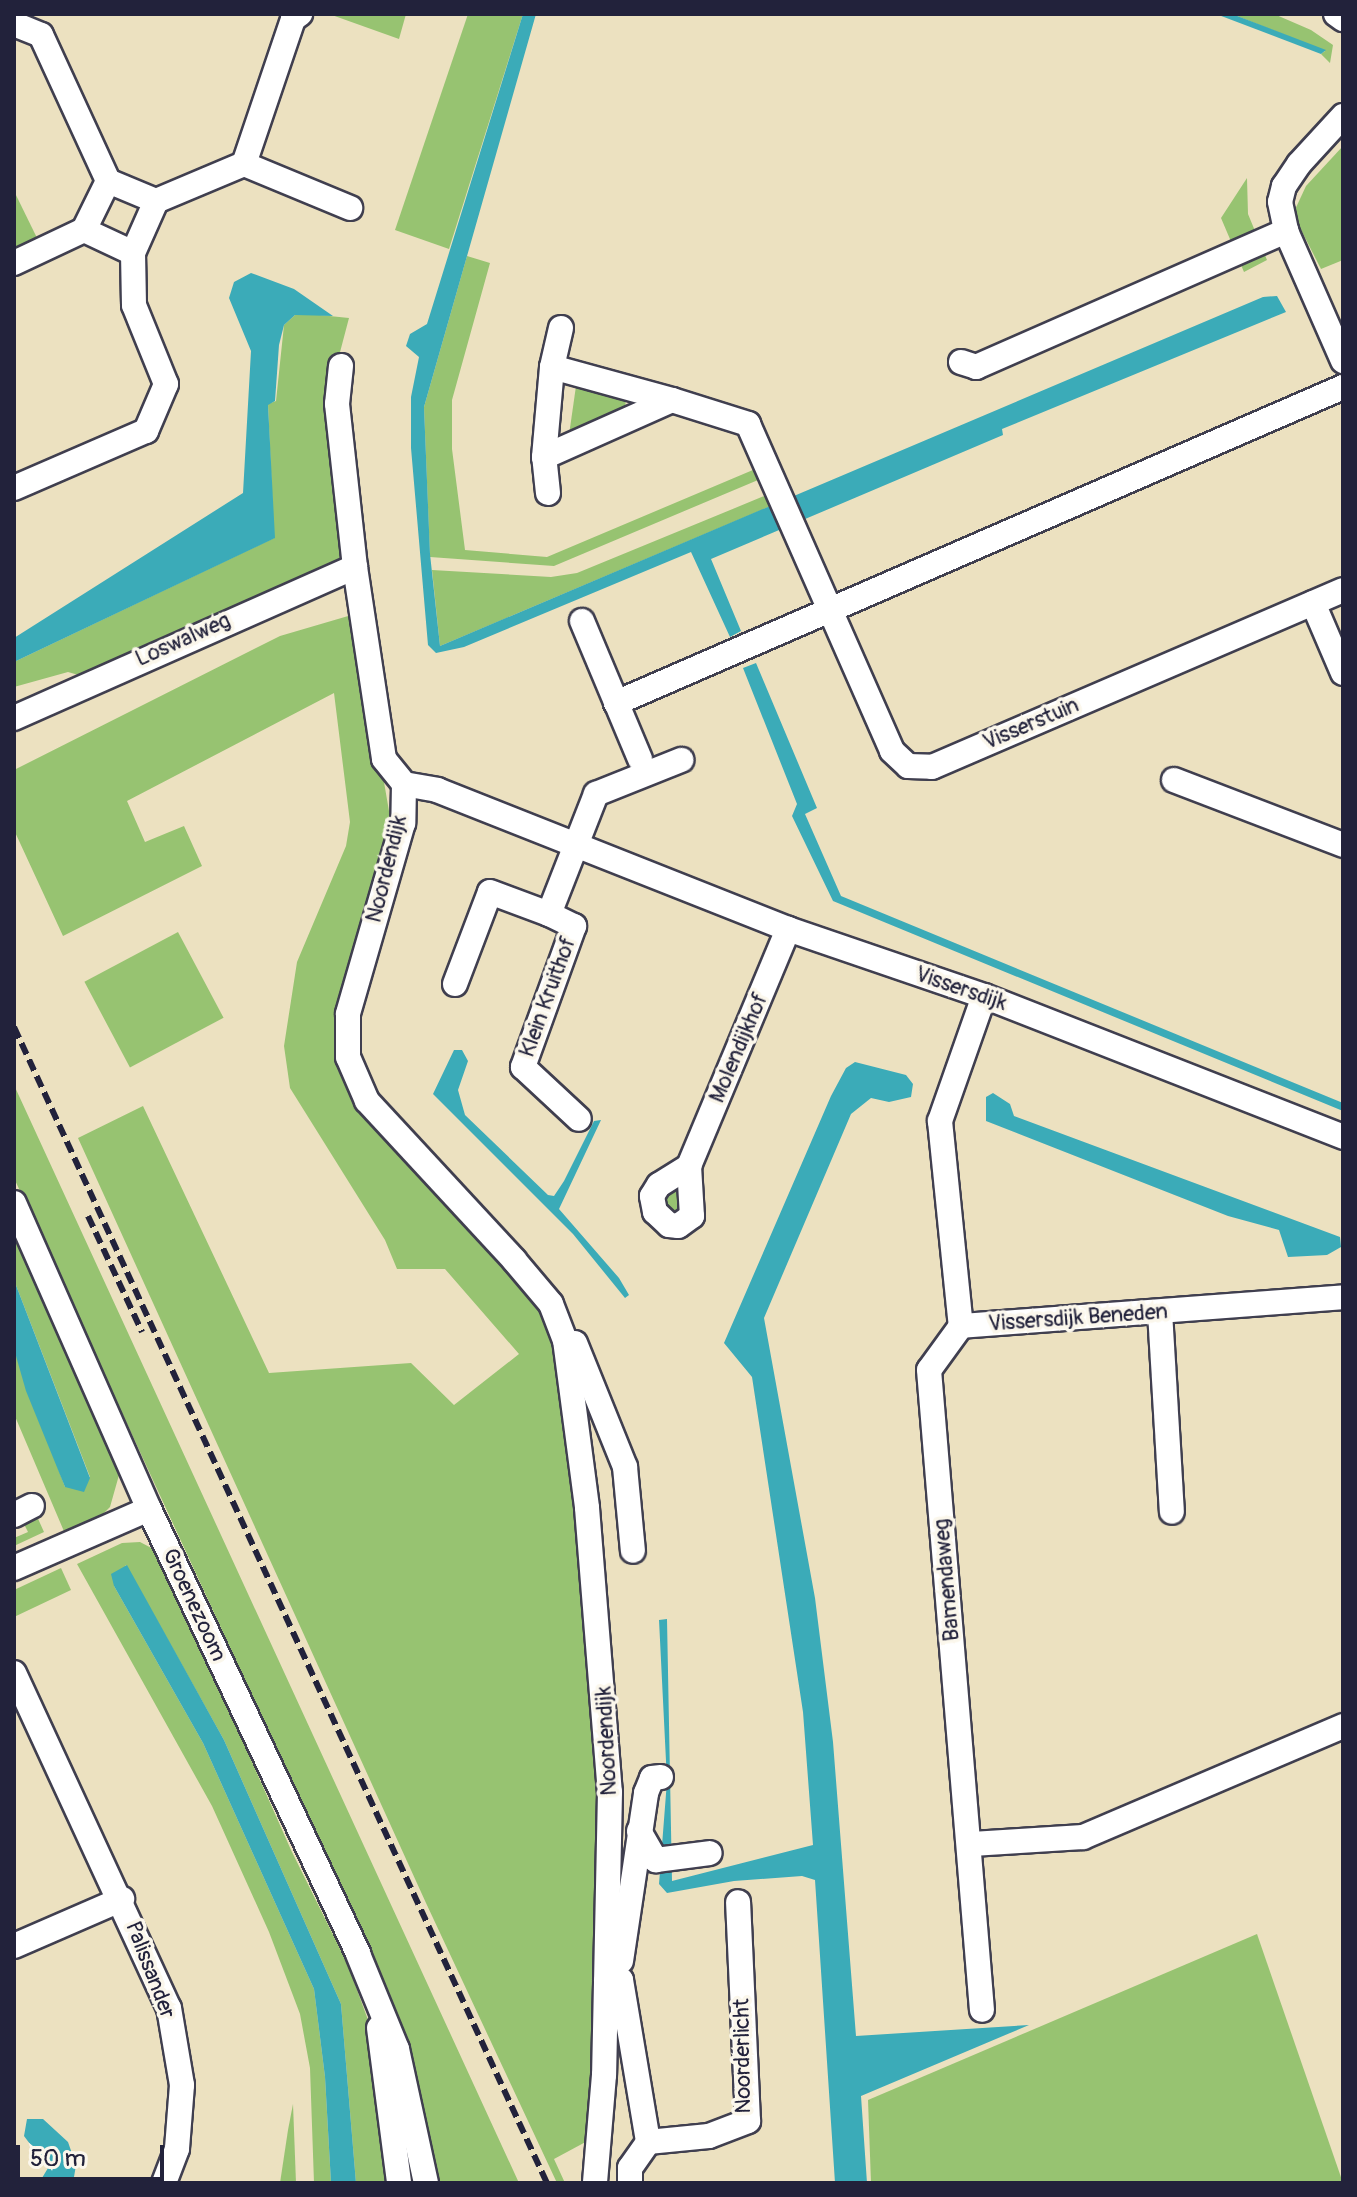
<!DOCTYPE html>
<style>
body{margin:0}
#map{position:relative;width:1357px;height:2197px;overflow:hidden;background:#ece1c0;font-family:Pangolin,sans-serif}
div>[style]{position:absolute}
[style*='--x']{left:calc(var(--x)*1px);top:calc(var(--y)*1px);width:calc(var(--w)*1px);rotate:calc(var(--a)*1deg)}
.green>*{inset:0;background:#97c371;transform-origin:0 0}
.water>*{inset:0;background:#3babb8}
.roads{filter:drop-shadow(2px 0 #403f4f) drop-shadow(-2px 0 #403f4f) drop-shadow(0 2px #403f4f) drop-shadow(0 -2px #403f4f)}
.minor>*{height:24px;margin:-12px;padding:0 12px;transform-origin:12px;border-radius:12px;background:#fff}
.rail>*{height:6px;margin-top:-3px;transform-origin:0;background:repeating-linear-gradient(90deg,#22223b 0 12px,transparent 0 18px)}
span{translate:-50% -50%;white-space:nowrap;text-align:center;line-height:1.15;-webkit-text-stroke:7px #fbf7ec;paint-order:stroke}
.street-label{font-size:22px;color:#22223b}
.frame{position:absolute;inset:0;border:16px solid #22223b;pointer-events:none}
.scale{position:absolute;left:16px;top:2145px;width:148px;height:36px;box-sizing:border-box;border:4px solid #22223b;border-top:0;padding-left:10px;font-size:24px;line-height:28px;white-space:nowrap;color:#22223b;-webkit-text-stroke:6px #fbf7ec;paint-order:stroke}
</style>
<div id="map">
<div class="green">
<i style="clip-path:polygon(329px 14px,406px 14px,399px 39px)"></i>
<i style="clip-path:polygon(468px 14px,523px 14px,449px 249px,395px 230px)"></i>
<i style="clip-path:polygon(1232px 14px,1274px 14px,1311px 30px,1333px 45px,1330px 63px,1321px 54px,1325px 51px)"></i>
<i style="clip-path:polygon(1343px 146px,1343px 260px,1321px 269px,1293px 214px,1306px 186px)"></i>
<i style="clip-path:polygon(1247px 178px,1248px 214px,1267px 260px,1244px 272px,1221px 218px)"></i>
<i style="clip-path:polygon(14px 191px,38px 240px,14px 251px)"></i>
<i style="clip-path:polygon(467px 256px,490px 263px,452px 400px,452px 449px,465px 550px,547px 557px,760px 467px,765px 477px,554px 566px,430px 557px,424px 407px)"></i>
<i style="clip-path:polygon(310px 314px,349px 318px,334px 375px,345px 558px,89px 678px,68px 672px,14px 687px,14px 662px,274px 538px,268px 404px,276px 401px,284px 325px,295px 315px)"></i>
<i style="clip-path:polygon(577px 379px,626px 394px,625px 412px,569px 435px)"></i>
<i style="clip-path:polygon(774px 492px,778px 503px,440px 646px,432px 570px,551px 577px,577px 573px)"></i>
<i style="clip-path:polygon(355px 614px,394px 840px,339px 1015px,335px 1050px,349px 1090px,379px 1132px,551px 1316px,605px 1751px,593px 2138px,554px 2159px,565px 2183px,557px 2183px,426px 1903px,78px 1138px,143px 1106px,269px 1373px,411px 1363px,454px 1405px,519px 1354px,445px 1269px,397px 1269px,385px 1240px,290px 1088px,284px 1046px,297px 962px,346px 846px,350px 822px,334px 693px,127px 801px,145px 842px,184px 826px,202px 866px,63px 936px,14px 830px,14px 770px,280px 636px)"></i>
<i style="left:178px;top:932px;width:97px;height:106px;rotate:62deg"></i>
<i style="clip-path:polygon(14px 1085px,519px 2183px,437px 2183px,421px 2105px,388px 1991px,14px 1178px)"></i>
<i style="clip-path:polygon(683px 1178px,683px 1209px,672px 1216px,661px 1206px,665px 1192px)"></i>
<i style="clip-path:polygon(14px 1233px,121px 1468px,110px 1507px,94px 1523px,66px 1536px,14px 1414px,14px 1349px,65px 1487px,90px 1477px,14px 1280px)"></i>
<i style="clip-path:polygon(35px 1512px,44px 1532px,14px 1546px,14px 1538px,28px 1532px,21px 1518px)"></i>
<i style="clip-path:polygon(140px 1542px,159px 1552px,291px 1850px,348px 1965px,368px 2020px,379px 2077px,391px 2183px,356px 2183px,341px 2004px,224px 1740px,126px 1565px,114px 1586px,203px 1743px,314px 1989px,325px 2077px,331px 2183px,314px 2183px,310px 2068px,300px 2014px,269px 1932px,212px 1806px,77px 1564px,122px 1543px)"></i>
<i style="clip-path:polygon(61px 1568px,71px 1590px,14px 1617px,14px 1590px)"></i>
<i style="clip-path:polygon(1257px 1934px,1343px 2183px,871px 2183px,868px 2100px)"></i>
<i style="clip-path:polygon(293px 2104px,296px 2183px,280px 2183px,288px 2130px)"></i>
</div>
<div class="water">
<i style="clip-path:polygon(523px 14px,536px 14px,424px 407px,430px 554px,440px 646px,1263px 297px,1277px 296px,1286px 312px,1002px 429px,1003px 435px,711px 559px,741px 631px,730px 637px,691px 552px,464px 647px,436px 653px,428px 645px,411px 448px,411px 397px,419px 357px,406px 346px,410px 334px,427px 324px)"></i>
<i style="clip-path:polygon(1216px 14px,1232px 14px,1326px 50px,1321px 54px)"></i>
<i style="clip-path:polygon(251px 273px,294px 289px,333px 316px,295px 315px,284px 325px,279px 345px,275px 401px,268px 405px,275px 538px,14px 662px,14px 638px,243px 493px,251px 351px,229px 298px,234px 282px)"></i>
<i style="clip-path:polygon(756px 663px,817px 808px,805px 814px,841px 896px,1343px 1103px,1343px 1111px,833px 901px,792px 816px,797px 804px,743px 668px)"></i>
<i style="clip-path:polygon(454px 1050px,462px 1050px,468px 1061px,458px 1090px,465px 1115px,548px 1195px,554px 1196px,564px 1181px,594px 1121px,601px 1120px,559px 1209px,619px 1278px,629px 1295px,625px 1298px,573px 1234px,433px 1094px)"></i>
<i style="clip-path:polygon(855px 1062px,906px 1075px,913px 1084px,911px 1097px,889px 1102px,871px 1098px,851px 1114px,764px 1318px,815px 1598px,833px 1742px,856px 2036px,1029px 2025px,861px 2096px,867px 2183px,835px 2183px,815px 1880px,802px 1876px,734px 1881px,667px 1893px,659px 1884px,667px 1781px,659px 1620px,667px 1619px,672px 1881px,813px 1845px,803px 1712px,752px 1377px,724px 1343px,831px 1096px,846px 1068px)"></i>
<i style="clip-path:polygon(993px 1093px,1010px 1104px,1014px 1116px,1340px 1237px,1341px 1247px,1327px 1255px,1288px 1257px,1279px 1230px,1228px 1216px,986px 1121px,986px 1097px)"></i>
<i style="clip-path:polygon(14px 1280px,90px 1478px,84px 1492px,65px 1487px,26px 1391px,14px 1349px)"></i>
<i style="clip-path:polygon(127px 1565px,224px 1740px,341px 2004px,356px 2183px,331px 2183px,325px 2077px,314px 1989px,203px 1743px,114px 1586px,111px 1574px)"></i>
<i style="clip-path:polygon(27px 2119px,43px 2119px,68px 2142px,76px 2165px,73px 2183px,39px 2183px,48px 2168px,24px 2136px)"></i>
</div>
<div class="roads">
<div class="minor">
<i style="--x:1336;--y:14;--w:9;--a:36"></i>
<i style="--x:14;--y:24;--w:29;--a:22"></i>
<i style="--x:41;--y:35;--w:161;--a:65.3"></i>
<i style="--x:1343;--y:116;--w:65;--a:132.5"></i>
<i style="--x:1299;--y:164;--w:27;--a:124"></i>
<i style="--x:1284;--y:186;--w:16;--a:104"></i>
<i style="--x:1280;--y:202;--w:30;--a:78"></i>
<i style="--x:1286;--y:231;--w:142;--a:66.3"></i>
<i style="--x:244;--y:164;--w:153;--a:-71.3"></i>
<i style="--x:293;--y:19;--w:9;--a:-36"></i>
<i style="--x:156;--y:201;--w:52;--a:-157.4"></i>
<i style="--x:108;--y:181;--w:55;--a:116.1"></i>
<i style="--x:84;--y:230;--w:54;--a:25.1"></i>
<i style="--x:133;--y:253;--w:57;--a:-66.1"></i>
<i style="--x:156;--y:201;--w:95;--a:-22.8"></i>
<i style="--x:244;--y:164;--w:115;--a:22.5"></i>
<i style="--x:14;--y:263;--w:77;--a:-25.2"></i>
<i style="--x:961;--y:362;--w:16;--a:18"></i>
<i style="--x:976;--y:367;--w:339;--a:-23.7"></i>
<i style="--x:341;--y:366;--w:38;--a:96"></i>
<i style="--x:337;--y:404;--w:164;--a:83.7"></i>
<i style="--x:355;--y:567;--w:194;--a:81.4"></i>
<i style="--x:384;--y:759;--w:32;--a:51"></i>
<i style="--x:404;--y:784;--w:39;--a:91"></i>
<i style="--x:403;--y:823;--w:199;--a:106.1"></i>
<i style="--x:348;--y:1014;--w:43;--a:90"></i>
<i style="--x:348;--y:1057;--w:48;--a:66.6"></i>
<i style="--x:367;--y:1101;--w:217;--a:47.2"></i>
<i style="--x:514;--y:1260;--w:57;--a:49.9"></i>
<i style="--x:551;--y:1304;--w:39;--a:69"></i>
<i style="--x:565;--y:1340;--w:169;--a:82.5"></i>
<i style="--x:587;--y:1508;--w:285;--a:85.4"></i>
<i style="--x:610;--y:1792;--w:283;--a:91.2"></i>
<i style="--x:604;--y:2075;--w:108;--a:94.8"></i>
<i style="--x:552;--y:367;--w:40;--a:-77"></i>
<i style="--x:544;--y:457;--w:140;--a:-24"></i>
<i style="--x:672;--y:400;--w:80;--a:17.5"></i>
<i style="--x:748;--y:424;--w:357;--a:66.2"></i>
<i style="--x:892;--y:751;--w:22;--a:43"></i>
<i style="--x:908;--y:766;--w:24;--a:2"></i>
<i style="--x:932;--y:767;--w:447;--a:-23.3"></i>
<i style="--x:14;--y:488;--w:144;--a:-23.4"></i>
<i style="--x:146;--y:431;--w:51;--a:-66.9"></i>
<i style="--x:166;--y:384;--w:85;--a:-112.1"></i>
<i style="--x:134;--y:305;--w:52;--a:-91.1"></i>
<i style="--x:548;--y:493;--w:36;--a:-96"></i>
<i style="--x:544;--y:457;--w:90;--a:-84.9"></i>
<i style="--x:552;--y:367;--w:124;--a:15.4"></i>
<i style="--x:1313;--y:603;--w:76;--a:66.8"></i>
<i style="--x:582;--y:621;--w:150;--a:67.2"></i>
<i style="--x:616;--y:703;--w:793;--a:-23.49"></i>
<i style="--x:14;--y:718;--w:373;--a:-23.9"></i>
<i style="--x:1174;--y:780;--w:181;--a:21"></i>
<i style="--x:404;--y:784;--w:34;--a:10"></i>
<i style="--x:437;--y:790;--w:378;--a:21.6"></i>
<i style="--x:788;--y:929;--w:207;--a:18.9"></i>
<i style="--x:984;--y:996;--w:386;--a:21.4"></i>
<i style="--x:549;--y:914;--w:28;--a:26"></i>
<i style="--x:574;--y:926;--w:150;--a:109.9"></i>
<i style="--x:523;--y:1067;--w:76;--a:42.9"></i>
<i style="--x:455;--y:984;--w:98;--a:-69.2"></i>
<i style="--x:490;--y:892;--w:63;--a:20.4"></i>
<i style="--x:549;--y:914;--w:129;--a:-68.6"></i>
<i style="--x:596;--y:794;--w:92;--a:-21.8"></i>
<i style="--x:984;--y:996;--w:133;--a:109.4"></i>
<i style="--x:940;--y:1121;--w:206;--a:84.2"></i>
<i style="--x:961;--y:1326;--w:383;--a:-4.3"></i>
<i style="--x:689;--y:1166;--w:50;--a:86.6"></i>
<i style="--x:692;--y:1216;--w:17;--a:144"></i>
<i style="--x:678;--y:1226;--w:9;--a:-174"></i>
<i style="--x:669;--y:1225;--w:19;--a:-137"></i>
<i style="--x:655;--y:1212;--w:16;--a:-101"></i>
<i style="--x:652;--y:1196;--w:13;--a:-58"></i>
<i style="--x:659;--y:1185;--w:36;--a:-32"></i>
<i style="--x:689;--y:1166;--w:257;--a:-67.3"></i>
<i style="--x:14;--y:1203;--w:334;--a:66.2"></i>
<i style="--x:149;--y:1509;--w:492;--a:64.8"></i>
<i style="--x:358;--y:1954;--w:103;--a:67.7"></i>
<i style="--x:397;--y:2049;--w:137;--a:77.8"></i>
<i style="--x:1160;--y:1312;--w:200;--a:86.6"></i>
<i style="--x:961;--y:1326;--w:54;--a:126"></i>
<i style="--x:929;--y:1370;--w:642;--a:85.27"></i>
<i style="--x:575;--y:1343;--w:134;--a:68"></i>
<i style="--x:625;--y:1467;--w:84;--a:84.6"></i>
<i style="--x:14;--y:1515;--w:20;--a:-27"></i>
<i style="--x:14;--y:1568;--w:147;--a:-23.6"></i>
<i style="--x:14;--y:1673;--w:369;--a:65.2"></i>
<i style="--x:169;--y:2008;--w:78;--a:80.4"></i>
<i style="--x:182;--y:2085;--w:64;--a:94.5"></i>
<i style="--x:177;--y:2149;--w:36;--a:111"></i>
<i style="--x:639;--y:1831;--w:34;--a:60"></i>
<i style="--x:656;--y:1860;--w:54;--a:-7.4"></i>
<i style="--x:972;--y:1844;--w:111;--a:-3.6"></i>
<i style="--x:1083;--y:1837;--w:283;--a:-23.1"></i>
<i style="--x:14;--y:1946;--w:118;--a:-23.5"></i>
<i style="--x:621;--y:1961;--w:170;--a:-81.5"></i>
<i style="--x:646;--y:1793;--w:16;--a:-68"></i>
<i style="--x:652;--y:1778;--w:9;--a:-6"></i>
<i style="--x:606;--y:1981;--w:15;--a:-4"></i>
<i style="--x:621;--y:1980;--w:164;--a:80.5"></i>
<i style="--x:648;--y:2142;--w:61;--a:-5.6"></i>
<i style="--x:709;--y:2136;--w:42;--a:-21"></i>
<i style="--x:748;--y:2121;--w:219;--a:-92.6"></i>
<i style="--x:379;--y:2028;--w:156;--a:82.6"></i>
<i style="--x:630;--y:2183;--w:15;--a:-90"></i>
<i style="--x:630;--y:2168;--w:32;--a:-55"></i>
</div>
</div>
<div class="rail">
<i style="--x:14;--y:1027;--w:1273;--a:65.25"></i>
<i style="--x:88;--y:1216;--w:128;--a:65"></i>
</div>
<div class="street-label">
<span style="left:183px;top:640px;rotate:-24deg">Loswalweg</span>
<span style="left:1031px;top:724px;rotate:-23deg">Visserstuin</span>
<span style="left:387px;top:869px;rotate:-76deg">Noordendijk</span>
<span style="left:961px;top:989px;rotate:19deg">Vissersdijk</span>
<span style="left:548px;top:997px;rotate:-70deg">Klein Kruithof</span>
<span style="left:739px;top:1048px;rotate:-67deg">Molendijkhof</span>
<span style="left:1078px;top:1318px;rotate:-4deg">Vissersdijk Beneden</span>
<span style="left:947px;top:1580px;rotate:-95deg">Bamendaweg</span>
<span style="left:194px;top:1605px;rotate:65deg">Groenezoom</span>
<span style="left:607px;top:1741px;rotate:-93deg">Noordendijk</span>
<span style="left:150px;top:1970px;rotate:69deg">Palissander</span>
<span style="left:743px;top:2056px;rotate:-91deg">Noorderlicht</span>
</div>
<div class="frame"></div>
<div class="scale">50 m</div>
</div>
